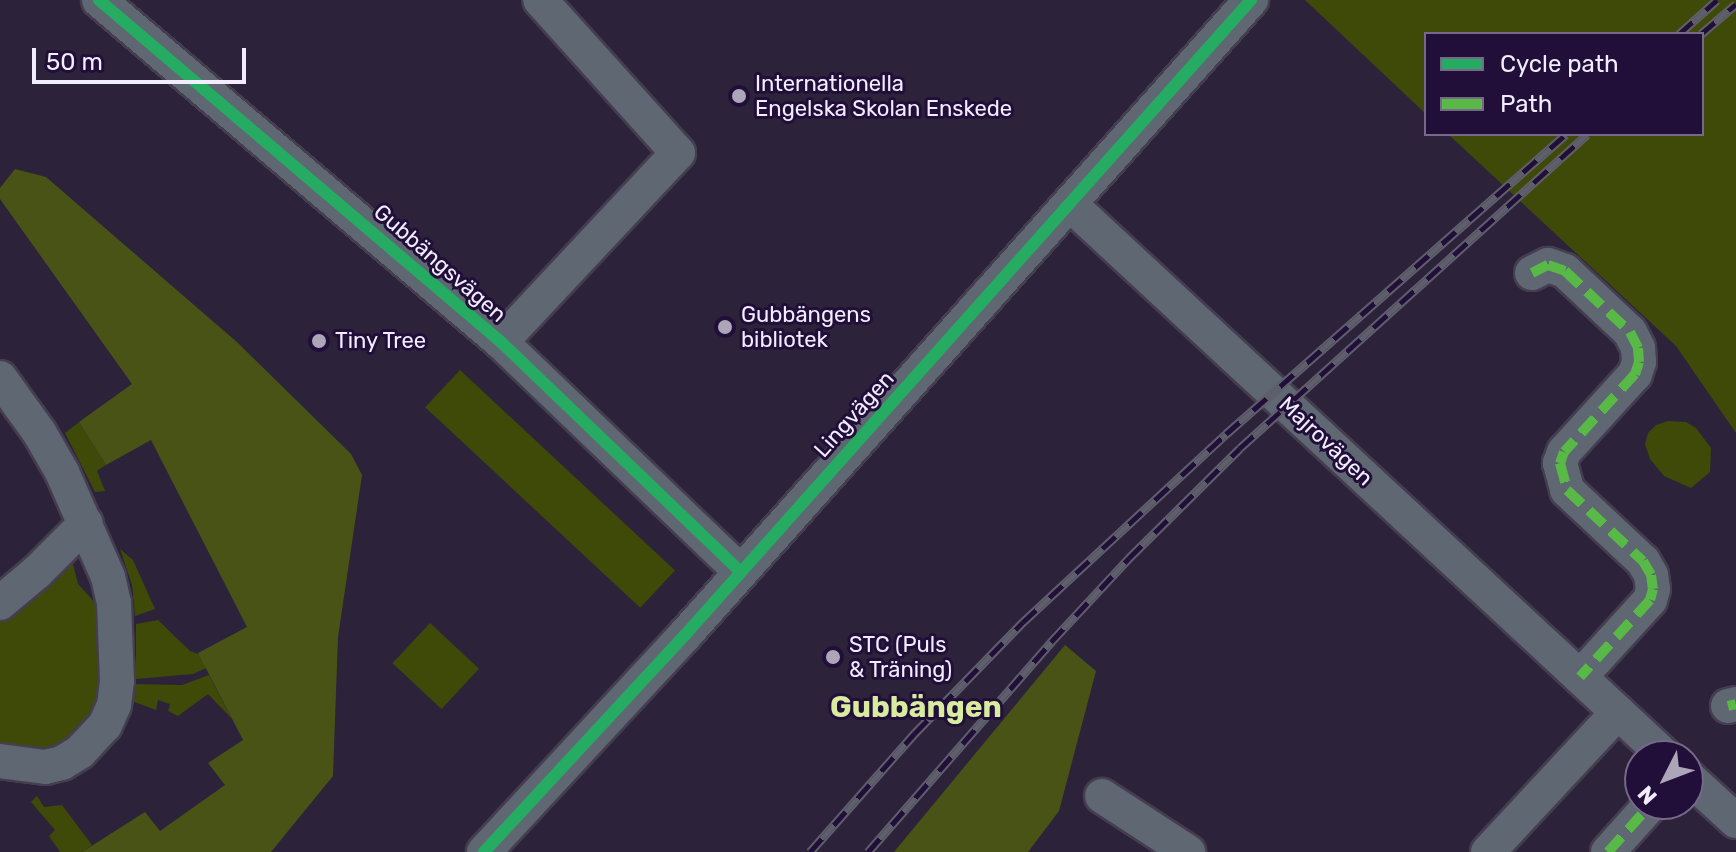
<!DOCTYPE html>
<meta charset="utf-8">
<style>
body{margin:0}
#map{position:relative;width:1736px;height:852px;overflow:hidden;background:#2c233a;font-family:Rubik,sans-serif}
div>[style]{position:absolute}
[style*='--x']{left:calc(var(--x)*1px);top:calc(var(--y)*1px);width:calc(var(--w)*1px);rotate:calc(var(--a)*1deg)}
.green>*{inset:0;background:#3f4908;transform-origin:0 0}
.forest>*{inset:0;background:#495315}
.roads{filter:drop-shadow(2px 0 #453d50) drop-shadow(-2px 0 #453d50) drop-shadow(0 2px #453d50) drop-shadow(0 -2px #453d50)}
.minor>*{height:34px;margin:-17px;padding:0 17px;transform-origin:17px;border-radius:17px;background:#5e6772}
.rail>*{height:9px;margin-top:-4.5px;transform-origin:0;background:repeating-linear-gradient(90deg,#210f39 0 18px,#5f5e6d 0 36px);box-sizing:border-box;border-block:2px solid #5f5e6d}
.quiet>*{height:10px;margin-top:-5px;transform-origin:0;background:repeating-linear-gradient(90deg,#58b947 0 20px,transparent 0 30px)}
.cycleway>*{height:12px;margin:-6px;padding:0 6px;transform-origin:6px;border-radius:6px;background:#26ab63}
.dots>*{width:22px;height:22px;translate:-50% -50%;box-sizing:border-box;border:4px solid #210f39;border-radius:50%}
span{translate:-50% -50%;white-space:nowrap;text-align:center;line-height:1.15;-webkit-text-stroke:6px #210f39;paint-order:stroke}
.poi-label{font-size:22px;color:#f2edfe}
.left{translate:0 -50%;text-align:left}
.street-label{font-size:22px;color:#f2edfe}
.district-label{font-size:30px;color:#d8eb9f;font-weight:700}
.legend{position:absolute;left:1424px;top:32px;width:280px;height:104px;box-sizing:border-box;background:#210f39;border:2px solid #756888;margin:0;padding:10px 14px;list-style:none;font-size:24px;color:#f2edfe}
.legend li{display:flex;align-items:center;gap:16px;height:40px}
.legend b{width:40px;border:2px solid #756888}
.north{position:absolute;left:1624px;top:740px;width:80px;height:80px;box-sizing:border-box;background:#210f39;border:2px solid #756888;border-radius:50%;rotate:228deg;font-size:22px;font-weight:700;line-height:32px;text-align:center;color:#f2edfe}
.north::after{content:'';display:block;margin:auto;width:28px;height:36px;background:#ada6b9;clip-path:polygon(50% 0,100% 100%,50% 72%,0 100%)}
.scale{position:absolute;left:32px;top:48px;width:214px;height:36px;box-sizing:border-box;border:4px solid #f2edfe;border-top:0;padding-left:10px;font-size:24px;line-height:28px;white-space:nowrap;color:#f2edfe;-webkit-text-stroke:6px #210f39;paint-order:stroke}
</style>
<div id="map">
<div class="green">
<i style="clip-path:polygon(1305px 0,1736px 0,1736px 433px,1676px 346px,1448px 134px,1702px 134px,1702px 34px,1426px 34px,1426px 114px)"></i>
<i style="left:460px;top:370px;width:294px;height:51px;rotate:43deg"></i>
<i style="clip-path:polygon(1668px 421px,1686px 422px,1696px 428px,1711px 448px,1710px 472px,1691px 488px,1664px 476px,1650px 459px,1645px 444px,1648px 433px,1656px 425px)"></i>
<i style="clip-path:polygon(79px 422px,106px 465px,97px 471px,105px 491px,95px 492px,65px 433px)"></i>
<i style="clip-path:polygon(69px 549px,78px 584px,100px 608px,102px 684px,94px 717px,59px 748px,36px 755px,0 746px,0 620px,42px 589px)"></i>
<i style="clip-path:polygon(120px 549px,133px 560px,155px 609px,135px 616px,132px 585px)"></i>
<i style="clip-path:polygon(158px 620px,190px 651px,219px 662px,193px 674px,136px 679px,136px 624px)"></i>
<i style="left:430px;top:623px;width:67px;height:55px;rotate:43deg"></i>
<i style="clip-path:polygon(209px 675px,232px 719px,208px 694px,178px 716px,168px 711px,170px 704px,158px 700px,156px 710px,132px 701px,134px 684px,182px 685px)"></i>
<i style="clip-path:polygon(37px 796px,44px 807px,62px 805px,92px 845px,82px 852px,60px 852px,49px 836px,55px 830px,31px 802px)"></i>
</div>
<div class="forest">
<i style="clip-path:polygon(15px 169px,46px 177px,238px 343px,351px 454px,362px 475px,338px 637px,333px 776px,271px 852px,82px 852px,145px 812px,160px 831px,225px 785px,208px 763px,243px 740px,198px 653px,247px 627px,151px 440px,106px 465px,79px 422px,132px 384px,0 199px,0 188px)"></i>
<i style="clip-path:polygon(1065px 645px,1096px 671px,1059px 811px,1028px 852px,894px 852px)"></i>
</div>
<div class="roads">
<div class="minor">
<i style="--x:99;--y:0;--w:528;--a:40.39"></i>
<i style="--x:501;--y:342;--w:331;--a:43.8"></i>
<i style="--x:1071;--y:205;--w:810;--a:42.85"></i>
<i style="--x:1532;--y:273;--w:18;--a:-27"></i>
<i style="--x:1548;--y:265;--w:18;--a:19"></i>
<i style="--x:1565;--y:271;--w:89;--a:43.2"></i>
<i style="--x:1630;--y:332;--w:18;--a:63"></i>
<i style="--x:1638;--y:348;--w:14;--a:86"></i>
<i style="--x:1639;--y:362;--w:13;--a:108"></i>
<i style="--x:1635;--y:374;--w:105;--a:132.3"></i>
<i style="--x:1564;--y:452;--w:12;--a:110"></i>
<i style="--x:1560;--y:463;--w:28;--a:75"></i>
<i style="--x:1567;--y:490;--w:104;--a:43.1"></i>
<i style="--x:1643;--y:561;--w:16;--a:60"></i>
<i style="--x:1651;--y:575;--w:14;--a:82"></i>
<i style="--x:1653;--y:589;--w:11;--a:105"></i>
<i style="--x:1650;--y:600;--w:104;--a:132.3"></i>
<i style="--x:501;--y:342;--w:259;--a:-46.9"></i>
<i style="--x:678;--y:153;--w:206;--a:-132"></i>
<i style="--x:0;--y:378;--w:67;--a:54.2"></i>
<i style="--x:39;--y:432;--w:46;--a:60.1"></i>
<i style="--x:62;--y:472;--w:115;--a:66.3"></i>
<i style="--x:108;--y:577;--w:27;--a:77"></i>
<i style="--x:114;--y:603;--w:78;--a:87.8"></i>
<i style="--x:117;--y:681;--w:24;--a:97"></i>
<i style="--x:114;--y:705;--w:22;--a:114"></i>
<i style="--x:105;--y:725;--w:37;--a:133"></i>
<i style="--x:80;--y:752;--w:21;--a:149"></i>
<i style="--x:62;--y:763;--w:17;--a:167"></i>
<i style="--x:45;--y:767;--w:45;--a:-172.4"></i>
<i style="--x:0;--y:603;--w:48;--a:-40"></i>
<i style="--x:37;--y:572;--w:69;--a:-45"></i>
<i style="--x:1728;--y:706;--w:8;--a:-14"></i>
<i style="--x:1688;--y:777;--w:65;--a:42.5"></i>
<i style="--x:1102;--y:796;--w:103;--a:33.1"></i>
<i style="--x:484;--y:852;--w:296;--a:-47.2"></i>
<i style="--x:685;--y:635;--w:851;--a:-48.29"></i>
<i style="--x:1488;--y:852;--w:191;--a:-47.1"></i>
<i style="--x:1608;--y:852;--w:64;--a:-48.1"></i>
</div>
</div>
<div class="rail">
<i style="--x:1679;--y:34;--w:51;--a:-41.8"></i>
<i style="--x:1701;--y:34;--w:46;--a:-40.6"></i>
<i style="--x:810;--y:852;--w:159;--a:-48.6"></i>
<i style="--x:915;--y:733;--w:155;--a:-45.8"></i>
<i style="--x:1023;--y:622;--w:277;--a:-42.8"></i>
<i style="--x:1226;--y:434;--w:453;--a:-41.4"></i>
<i style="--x:868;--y:852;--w:279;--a:-48.9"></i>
<i style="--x:1051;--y:642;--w:115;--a:-47.1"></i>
<i style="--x:1129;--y:558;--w:156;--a:-44.7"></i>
<i style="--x:1240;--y:448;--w:468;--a:-42.1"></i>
</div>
<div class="quiet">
<i style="--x:1532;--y:273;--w:18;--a:-27"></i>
<i style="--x:1548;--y:265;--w:18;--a:19"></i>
<i style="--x:1565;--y:271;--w:89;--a:43.2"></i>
<i style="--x:1630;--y:332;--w:18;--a:63"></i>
<i style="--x:1638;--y:348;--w:14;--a:86"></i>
<i style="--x:1639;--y:362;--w:13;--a:108"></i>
<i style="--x:1635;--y:374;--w:105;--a:132.3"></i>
<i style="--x:1564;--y:452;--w:12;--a:110"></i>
<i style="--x:1560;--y:463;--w:28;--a:75"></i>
<i style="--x:1567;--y:490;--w:104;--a:43.1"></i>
<i style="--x:1643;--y:561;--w:16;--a:60"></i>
<i style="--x:1651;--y:575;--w:14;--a:82"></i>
<i style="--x:1653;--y:589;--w:11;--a:105"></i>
<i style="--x:1650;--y:600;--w:104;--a:132.3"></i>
<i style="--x:1728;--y:706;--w:8;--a:-14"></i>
<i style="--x:1608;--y:852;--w:64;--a:-48.1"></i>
</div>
<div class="cycleway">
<i style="--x:99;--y:0;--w:528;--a:40.39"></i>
<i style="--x:501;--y:342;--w:331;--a:43.8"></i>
<i style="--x:484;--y:852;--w:296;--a:-47.2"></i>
<i style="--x:685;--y:635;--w:851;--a:-48.29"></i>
</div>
<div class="dots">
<i style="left:739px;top:96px;background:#ada6b9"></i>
<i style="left:725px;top:327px;background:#ada6b9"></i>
<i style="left:319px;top:341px;background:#ada6b9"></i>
<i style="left:833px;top:657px;background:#ada6b9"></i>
</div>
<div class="poi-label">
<span class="left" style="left:755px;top:96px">Internationella<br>Engelska Skolan Enskede</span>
<span class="left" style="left:741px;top:327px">Gubbängens<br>bibliotek</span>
<span class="left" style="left:335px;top:341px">Tiny Tree</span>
<span class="left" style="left:849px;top:657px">STC (Puls<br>&amp; Träning)</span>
</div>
<div class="street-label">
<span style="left:440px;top:263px;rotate:41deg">Gubbängsvägen</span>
<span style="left:854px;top:414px;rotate:-48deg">Lingvägen</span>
<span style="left:1326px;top:441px;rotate:43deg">Majrovägen</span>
</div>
<div class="district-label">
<span style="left:916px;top:707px">Gubbängen</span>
</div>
<ul class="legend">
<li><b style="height:10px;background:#26ab63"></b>Cycle path</li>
<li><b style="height:10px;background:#58b947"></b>Path</li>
</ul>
<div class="north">N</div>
<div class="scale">50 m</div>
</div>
